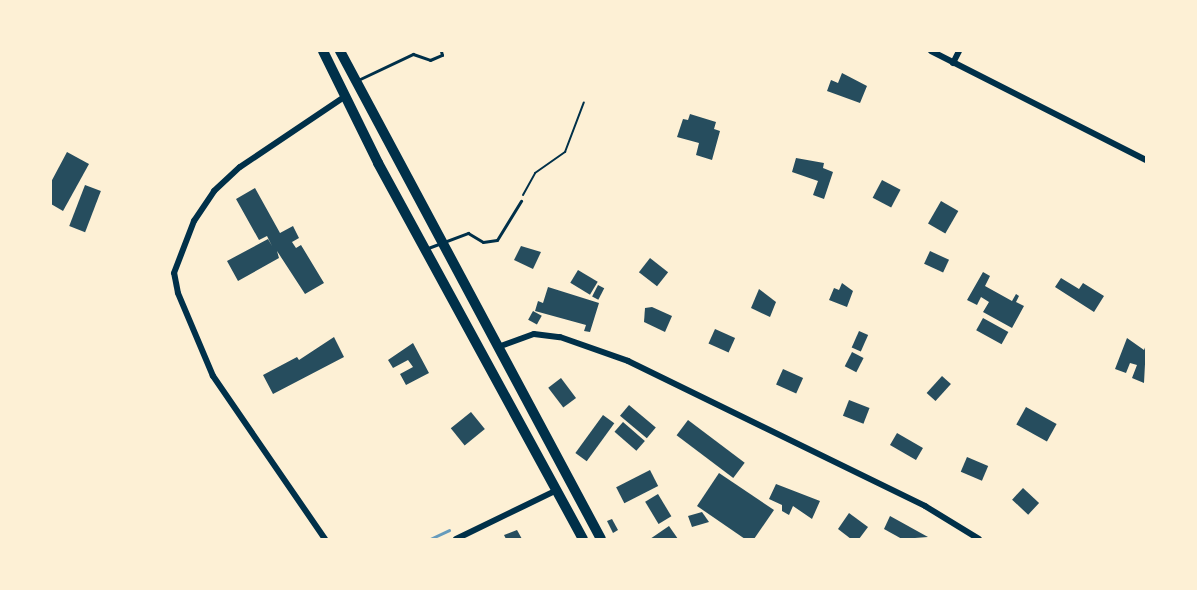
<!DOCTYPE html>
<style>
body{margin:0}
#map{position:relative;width:1197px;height:590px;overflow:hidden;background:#fdf0d5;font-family:Signika,sans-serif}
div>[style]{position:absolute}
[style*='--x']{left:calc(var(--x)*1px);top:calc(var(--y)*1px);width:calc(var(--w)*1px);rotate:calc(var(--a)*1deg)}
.stream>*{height:3px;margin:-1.5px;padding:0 1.5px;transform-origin:1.5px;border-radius:1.5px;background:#669bbc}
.building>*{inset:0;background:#264d5e;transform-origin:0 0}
.path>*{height:2px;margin:-1px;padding:0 1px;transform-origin:1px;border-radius:1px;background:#003049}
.service>*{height:3px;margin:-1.5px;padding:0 1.5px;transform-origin:1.5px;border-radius:1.5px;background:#003049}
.minor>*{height:6px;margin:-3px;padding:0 3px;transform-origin:3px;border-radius:3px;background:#003049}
.trunk>*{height:10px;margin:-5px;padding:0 5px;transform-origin:5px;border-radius:5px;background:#003049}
span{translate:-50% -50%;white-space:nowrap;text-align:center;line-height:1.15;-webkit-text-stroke:5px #fdf0d5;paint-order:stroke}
.frame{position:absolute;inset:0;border:52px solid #fdf0d5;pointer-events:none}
</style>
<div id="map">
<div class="stream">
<i style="--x:430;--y:539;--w:21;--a:-25"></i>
</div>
<div class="building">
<i style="clip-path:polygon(842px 73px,867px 86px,860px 103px,827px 91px,831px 80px,838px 83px)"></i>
<i style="clip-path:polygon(690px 114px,716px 122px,714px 129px,720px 131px,712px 160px,696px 155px,699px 143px,677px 137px,683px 119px,688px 120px)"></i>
<i style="clip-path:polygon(67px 152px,89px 164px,63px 211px,51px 204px,51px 182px)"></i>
<i style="clip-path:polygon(796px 158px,824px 163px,823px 168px,833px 172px,824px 199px,813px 195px,818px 181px,792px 172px)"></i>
<i style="left:882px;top:180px;width:21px;height:20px;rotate:28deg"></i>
<i style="left:85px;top:185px;width:17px;height:44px;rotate:21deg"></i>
<i style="clip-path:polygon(255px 188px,280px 233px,293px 226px,299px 238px,292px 242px,296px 248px,301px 245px,324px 283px,305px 294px,277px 251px,279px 258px,238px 281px,227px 261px,268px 239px,272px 246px,267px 236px,259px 240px,236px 199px)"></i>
<i style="left:941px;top:201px;width:20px;height:26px;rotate:30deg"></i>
<i style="clip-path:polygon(521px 246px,541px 252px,533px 269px,514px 260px)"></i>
<i style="left:930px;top:251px;width:21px;height:14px;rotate:25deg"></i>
<i style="left:650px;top:258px;width:23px;height:18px;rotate:38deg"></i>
<i style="left:578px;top:270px;width:23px;height:15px;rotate:31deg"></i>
<i style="clip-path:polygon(983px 272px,990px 276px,985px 286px,1012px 301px,1016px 294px,1019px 296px,1016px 302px,1024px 306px,1012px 328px,983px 312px,989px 302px,981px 297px,977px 305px,967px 300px)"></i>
<i style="clip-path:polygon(1061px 278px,1079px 289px,1083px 283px,1104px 296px,1094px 312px,1055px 287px)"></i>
<i style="clip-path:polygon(842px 283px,853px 291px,847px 307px,829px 300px,834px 288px,839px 290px)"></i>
<i style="left:598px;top:285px;width:7px;height:13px;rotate:27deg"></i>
<i style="clip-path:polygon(548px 287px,599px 303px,590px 332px,584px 331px,586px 325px,535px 311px,538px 301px,543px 303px)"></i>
<i style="clip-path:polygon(759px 289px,776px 302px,770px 317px,751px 308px)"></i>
<i style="clip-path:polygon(652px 307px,672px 316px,665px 332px,644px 322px,645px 308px)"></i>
<i style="left:533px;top:311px;width:10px;height:10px;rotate:29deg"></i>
<i style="left:983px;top:318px;width:29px;height:14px;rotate:29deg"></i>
<i style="left:715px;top:329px;width:22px;height:16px;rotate:24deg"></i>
<i style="left:859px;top:331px;width:10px;height:18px;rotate:24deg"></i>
<i style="clip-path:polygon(334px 337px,344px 357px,273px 394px,263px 375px,297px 357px,299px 360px)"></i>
<i style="clip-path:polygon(1127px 338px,1144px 350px,1146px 345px,1144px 383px,1132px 378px,1137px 365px,1130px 363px,1126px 373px,1115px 369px)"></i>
<i style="clip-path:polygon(413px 343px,429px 373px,406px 385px,400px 374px,413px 367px,408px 360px,393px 368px,388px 360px)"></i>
<i style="left:852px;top:352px;width:13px;height:16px;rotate:27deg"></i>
<i style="left:783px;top:369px;width:22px;height:17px;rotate:24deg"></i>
<i style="left:942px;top:376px;width:12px;height:23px;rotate:42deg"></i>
<i style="left:561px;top:378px;width:25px;height:16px;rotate:53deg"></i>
<i style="left:849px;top:400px;width:22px;height:17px;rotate:21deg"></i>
<i style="left:629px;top:405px;width:35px;height:14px;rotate:40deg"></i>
<i style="left:1026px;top:407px;width:35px;height:20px;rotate:29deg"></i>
<i style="left:471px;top:412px;width:22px;height:26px;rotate:51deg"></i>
<i style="left:603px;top:415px;width:14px;height:47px;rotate:36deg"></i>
<i style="left:688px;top:420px;width:71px;height:19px;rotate:37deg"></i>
<i style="left:623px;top:422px;width:29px;height:13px;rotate:41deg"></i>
<i style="left:897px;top:433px;width:30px;height:14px;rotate:30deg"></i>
<i style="left:967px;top:457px;width:23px;height:16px;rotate:23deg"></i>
<i style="left:650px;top:470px;width:18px;height:38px;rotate:63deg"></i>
<i style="clip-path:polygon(719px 473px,774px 510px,754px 539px,745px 539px,697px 506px)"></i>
<i style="clip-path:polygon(776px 484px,820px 501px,812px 519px,793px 506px,789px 515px,782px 511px,782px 505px,769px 499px)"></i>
<i style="left:1023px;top:488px;width:22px;height:16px;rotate:43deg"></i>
<i style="left:658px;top:494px;width:26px;height:15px;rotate:59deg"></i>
<i style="clip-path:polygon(702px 512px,709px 522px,692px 527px,688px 516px)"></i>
<i style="clip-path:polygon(849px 513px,868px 527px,859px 539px,851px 539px,838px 529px)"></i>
<i style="clip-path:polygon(890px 516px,928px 537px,902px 539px,884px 529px)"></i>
<i style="clip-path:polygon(612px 519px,618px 530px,613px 533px,607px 521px)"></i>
<i style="clip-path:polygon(669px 526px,678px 539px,650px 539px)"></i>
<i style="clip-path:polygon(517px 530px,522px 539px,506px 539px,504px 535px)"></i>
</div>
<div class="path">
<i style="--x:523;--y:195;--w:25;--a:-61"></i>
<i style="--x:535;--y:173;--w:37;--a:-35"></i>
<i style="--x:565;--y:152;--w:53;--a:-69.2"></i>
</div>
<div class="service">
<i style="--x:358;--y:80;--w:61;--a:-25.3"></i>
<i style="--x:413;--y:54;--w:18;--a:19"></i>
<i style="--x:430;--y:60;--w:13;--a:-23"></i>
<i style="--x:442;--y:55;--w:4;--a:-104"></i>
<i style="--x:428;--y:248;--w:43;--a:-20.6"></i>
<i style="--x:468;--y:233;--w:17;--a:31"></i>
<i style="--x:483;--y:242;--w:14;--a:-8"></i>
<i style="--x:497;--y:240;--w:46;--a:-58.4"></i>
</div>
<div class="minor">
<i style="--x:931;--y:51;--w:241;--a:26.9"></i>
<i style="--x:953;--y:63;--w:13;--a:-63"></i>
<i style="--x:498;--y:347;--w:38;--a:-20"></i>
<i style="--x:534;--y:334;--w:26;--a:7"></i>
<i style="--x:560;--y:337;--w:72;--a:19.4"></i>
<i style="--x:628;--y:361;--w:331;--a:26"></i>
<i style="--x:925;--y:506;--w:63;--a:31.4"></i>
<i style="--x:325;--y:539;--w:198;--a:-124.5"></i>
<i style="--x:213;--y:376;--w:90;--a:-112.9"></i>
<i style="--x:178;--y:293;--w:20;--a:-101"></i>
<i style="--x:174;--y:273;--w:56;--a:-69"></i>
<i style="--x:194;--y:221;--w:36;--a:-56"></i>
<i style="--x:214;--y:191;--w:35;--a:-43"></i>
<i style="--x:240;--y:167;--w:125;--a:-33.9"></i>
<i style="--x:456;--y:539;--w:112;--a:-25.9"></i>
</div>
<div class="trunk">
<i style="--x:323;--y:51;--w:125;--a:63.8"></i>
<i style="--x:378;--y:163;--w:428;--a:61.4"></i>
<i style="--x:340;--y:51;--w:553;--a:61.86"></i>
</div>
<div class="frame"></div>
</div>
